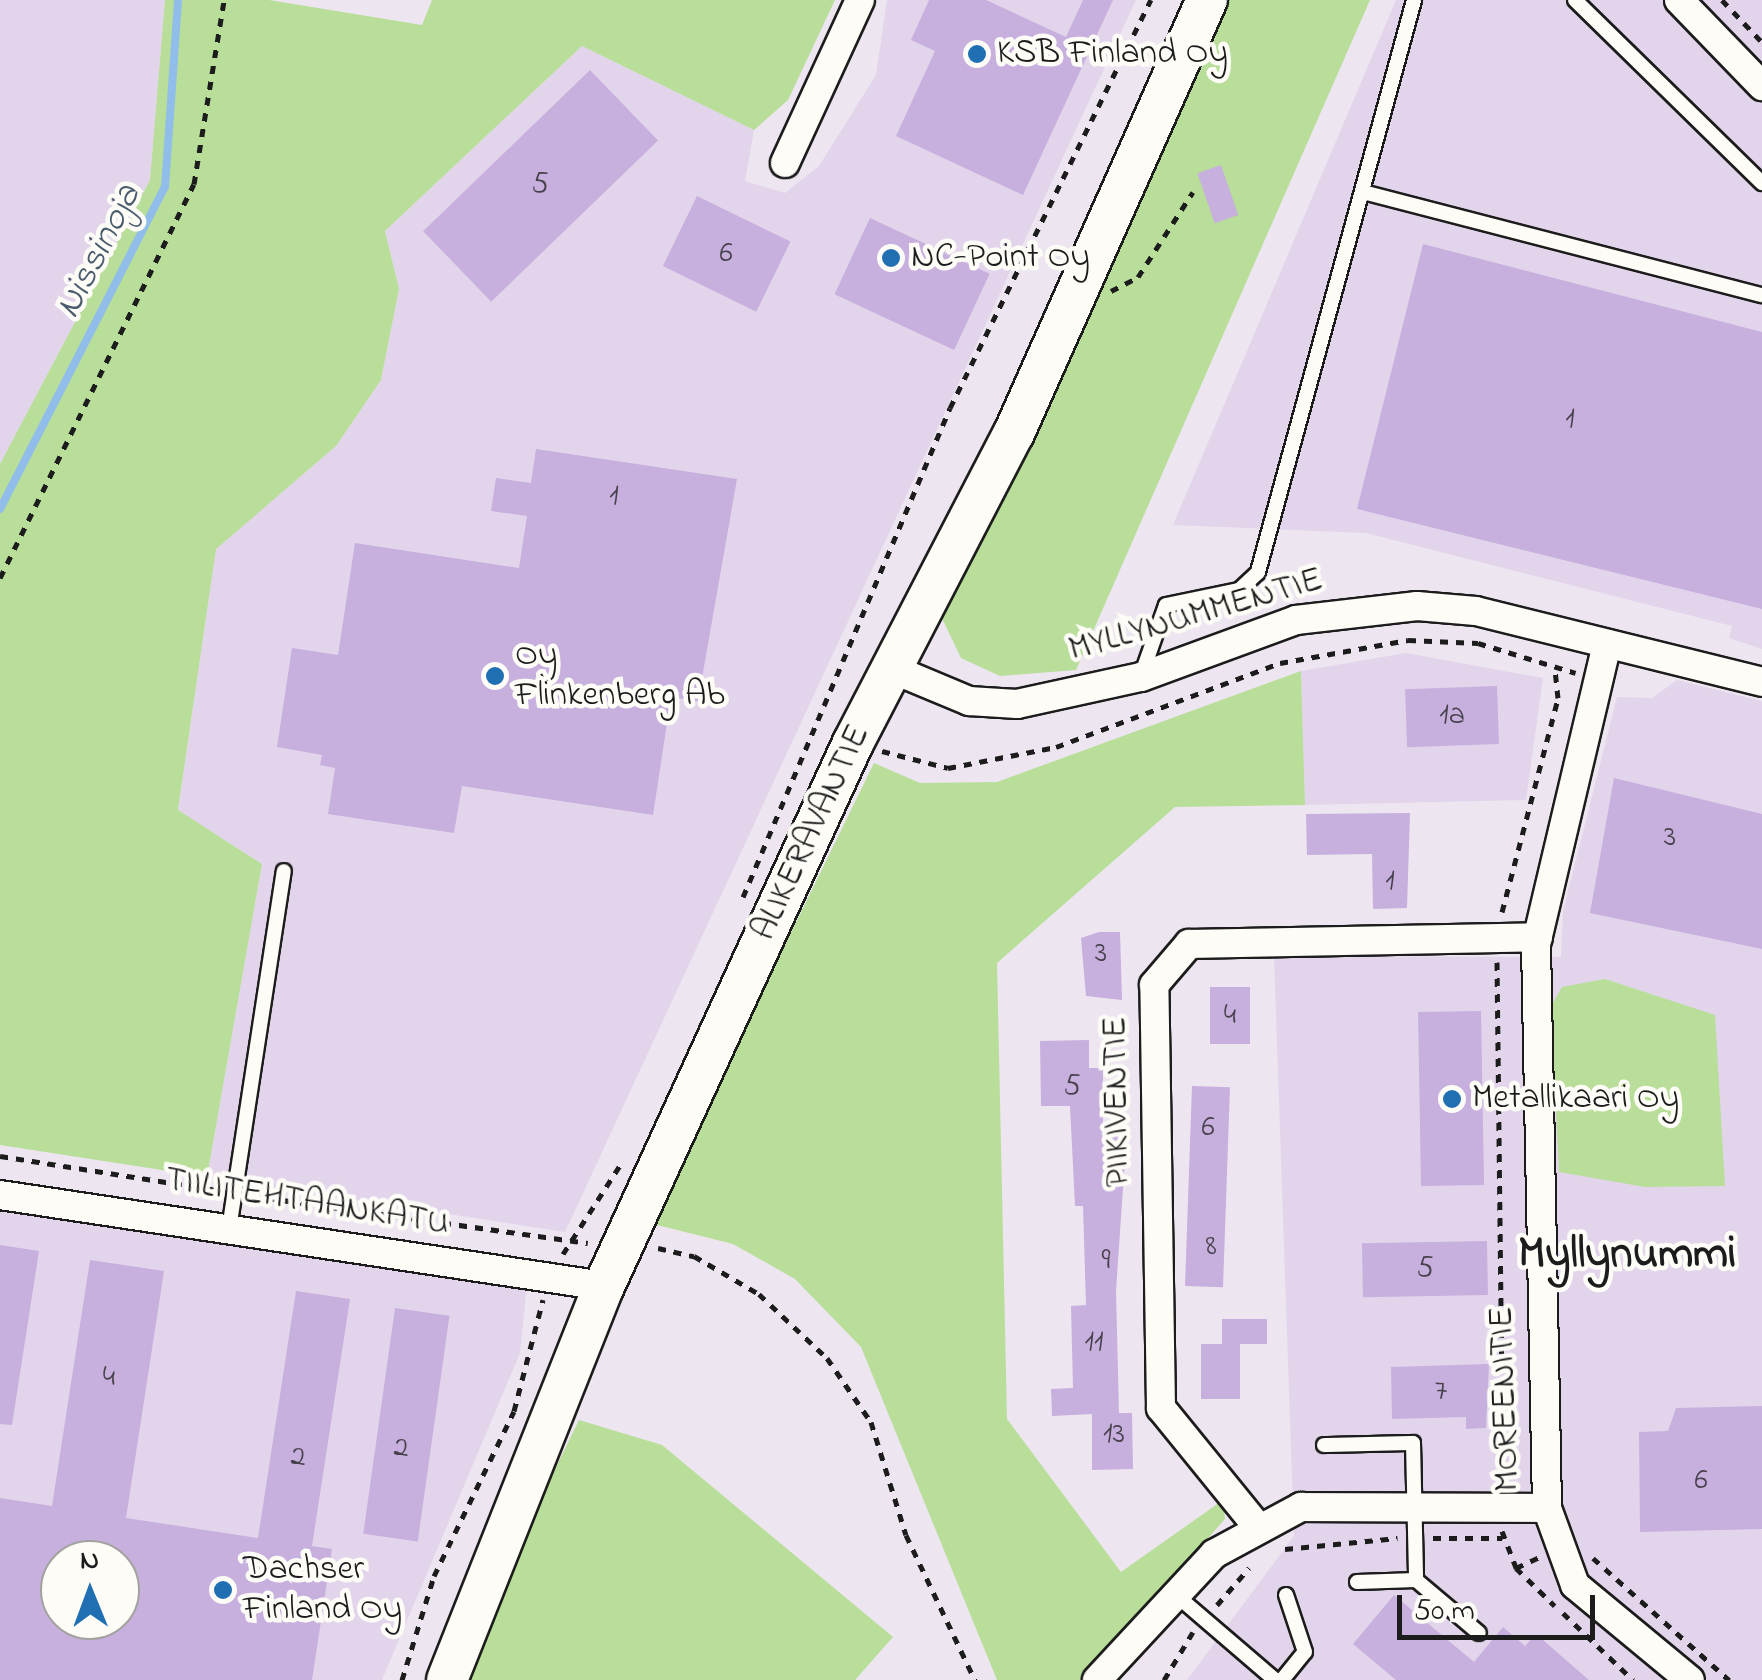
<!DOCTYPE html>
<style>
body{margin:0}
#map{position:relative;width:1762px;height:1680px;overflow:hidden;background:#ede5f0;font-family:"Indie Flower",sans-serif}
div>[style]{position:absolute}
.built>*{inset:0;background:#e2d5eb}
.green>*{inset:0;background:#b8de99}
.stream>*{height:8px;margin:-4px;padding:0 4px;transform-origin:4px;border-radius:4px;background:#90bde9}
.building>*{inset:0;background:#c7afde;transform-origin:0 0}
.path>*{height:5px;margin-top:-2.5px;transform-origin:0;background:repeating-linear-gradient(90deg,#1c1c1c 0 8px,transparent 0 16px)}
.roads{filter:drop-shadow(2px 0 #1c1c1c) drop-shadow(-2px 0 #1c1c1c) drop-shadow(0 2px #1c1c1c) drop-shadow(0 -2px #1c1c1c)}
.lane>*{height:14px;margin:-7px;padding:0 7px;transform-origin:7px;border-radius:7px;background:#fdfcf7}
.street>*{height:28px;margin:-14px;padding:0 14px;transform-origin:14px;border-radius:14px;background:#fdfcf7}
.secondary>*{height:40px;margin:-20px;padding:0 20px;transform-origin:20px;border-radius:20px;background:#fdfcf7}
.dots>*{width:28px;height:28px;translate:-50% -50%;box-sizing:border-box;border:5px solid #fdfcf7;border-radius:50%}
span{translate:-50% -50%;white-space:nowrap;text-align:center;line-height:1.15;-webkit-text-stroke:9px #fdfcf7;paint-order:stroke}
.number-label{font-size:30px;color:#47414c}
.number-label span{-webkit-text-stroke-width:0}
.poi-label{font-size:35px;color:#1c1c1c}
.left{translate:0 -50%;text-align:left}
.street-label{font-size:35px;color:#1c1c1c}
.water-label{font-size:38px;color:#4a5c6e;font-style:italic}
.district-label{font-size:45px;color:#1c1c1c;font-weight:700}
.north{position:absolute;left:40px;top:1540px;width:100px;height:100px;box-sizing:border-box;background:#fdfcf7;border:2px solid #a3a29f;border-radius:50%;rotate:359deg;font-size:28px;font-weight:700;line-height:40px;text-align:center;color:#1c1c1c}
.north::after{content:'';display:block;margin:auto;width:35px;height:45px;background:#1f6fb2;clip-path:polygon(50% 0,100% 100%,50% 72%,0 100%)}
.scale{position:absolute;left:1397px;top:1595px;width:198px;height:45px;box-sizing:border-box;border:5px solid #1c1c1c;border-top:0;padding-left:12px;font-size:30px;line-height:35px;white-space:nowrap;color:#1c1c1c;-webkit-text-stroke:8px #fdfcf7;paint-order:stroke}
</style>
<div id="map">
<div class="built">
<i style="clip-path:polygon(0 0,165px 0,150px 180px,0 464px)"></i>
<i style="clip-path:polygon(887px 0,1136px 0,565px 1232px,207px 1177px,262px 864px,178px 811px,216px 548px,336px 446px,381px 380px,399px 289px,385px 231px,582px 46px,754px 130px,745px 181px,785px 193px,819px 166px,876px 75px)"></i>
<i style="clip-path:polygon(1396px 0,1762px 0,1762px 649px,1729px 638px,1732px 626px,1366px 533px,1173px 525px)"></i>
<i style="clip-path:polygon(1406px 653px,1543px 678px,1526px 800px,1305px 805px,1301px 671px)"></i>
<i style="clip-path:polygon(1677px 680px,1762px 701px,1762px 1680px,1187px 1680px,1294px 1536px,1274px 956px,1561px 957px,1563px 911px,1617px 697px,1652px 698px)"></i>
<i style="clip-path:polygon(evenodd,0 1203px,527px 1284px,520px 1353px,382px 1680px,0 1680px,0 1203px,60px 1560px,120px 1560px,120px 1620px,60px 1620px,60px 1560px)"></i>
</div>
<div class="green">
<i style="clip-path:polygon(165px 0,269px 0,422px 25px,432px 0,835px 0,788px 100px,754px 130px,582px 46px,385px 231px,399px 289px,381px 380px,336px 446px,216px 549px,178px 810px,262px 864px,207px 1177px,0 1145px,0 464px,150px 180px)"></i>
<i style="clip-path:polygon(1207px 0,1370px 0,1076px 670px,1000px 676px,961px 658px,940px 614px)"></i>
<i style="clip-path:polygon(1301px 671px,1305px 805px,1175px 807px,997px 963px,1007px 1419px,1121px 1572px,1223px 1500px,1225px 1519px,1082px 1680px,997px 1680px,861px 1347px,795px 1279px,733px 1244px,649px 1223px,874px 763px,920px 783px,997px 782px)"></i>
<i style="clip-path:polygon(1605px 979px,1715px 1015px,1725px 1186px,1645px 1187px,1559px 1172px,1551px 1006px,1562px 987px)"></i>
<i style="clip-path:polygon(579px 1420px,662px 1445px,893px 1637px,855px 1680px,467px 1680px,493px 1597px)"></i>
</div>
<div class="stream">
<i style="left:0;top:509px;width:362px;rotate:-62.9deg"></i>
<i style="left:165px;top:187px;width:187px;rotate:-86deg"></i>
</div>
<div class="building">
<i style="clip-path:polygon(929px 0,986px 0,1066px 37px,1083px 0,1113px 0,1023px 195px,896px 136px,935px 51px,911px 40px)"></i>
<i style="left:590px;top:70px;width:98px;height:232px;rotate:46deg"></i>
<i style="left:1221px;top:165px;width:53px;height:25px;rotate:71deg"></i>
<i style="left:697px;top:196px;width:104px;height:78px;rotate:26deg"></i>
<i style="left:870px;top:218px;width:132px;height:84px;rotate:25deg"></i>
<i style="clip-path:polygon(1423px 244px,1762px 332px,1762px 609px,1357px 509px)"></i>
<i style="clip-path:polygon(536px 449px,737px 479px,698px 701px,671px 697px,653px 815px,462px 786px,454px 833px,328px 814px,335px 768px,320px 765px,322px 755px,277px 747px,292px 648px,338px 655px,355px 543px,519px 568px,527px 516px,491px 511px,496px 478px,531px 483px)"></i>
<i style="left:1497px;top:686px;width:58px;height:92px;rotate:88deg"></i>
<i style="clip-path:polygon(1614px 778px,1762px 814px,1762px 949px,1590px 913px)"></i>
<i style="clip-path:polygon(1410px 813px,1407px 908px,1373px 909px,1372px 854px,1307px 855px,1306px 814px)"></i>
<i style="clip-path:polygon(1099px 932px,1120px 932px,1122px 1000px,1086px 996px,1081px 938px)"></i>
<i style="left:1250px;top:987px;width:57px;height:40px;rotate:90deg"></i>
<i style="left:1481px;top:1011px;width:174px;height:63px;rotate:89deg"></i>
<i style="clip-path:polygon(1089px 1040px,1089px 1068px,1103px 1068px,1103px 1132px,1116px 1131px,1125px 1158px,1116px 1291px,1119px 1413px,1132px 1413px,1133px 1469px,1092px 1470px,1092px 1414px,1052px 1416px,1051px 1389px,1073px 1388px,1071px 1306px,1086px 1305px,1083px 1206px,1075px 1206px,1070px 1106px,1041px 1106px,1040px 1041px)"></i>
<i style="left:1192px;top:1086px;width:38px;height:200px;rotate:2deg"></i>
<i style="left:1487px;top:1241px;width:54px;height:125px;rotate:89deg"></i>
<i style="clip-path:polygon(0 1245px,39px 1251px,12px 1425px,0 1424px)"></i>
<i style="clip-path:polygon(evenodd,90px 1260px,164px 1271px,126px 1518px,258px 1538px,296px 1291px,350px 1299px,312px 1546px,332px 1549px,312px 1680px,0 1680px,0 1498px,52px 1506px,90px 1260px,60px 1560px,120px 1560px,120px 1620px,60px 1620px,60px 1560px)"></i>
<i style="left:395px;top:1308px;width:55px;height:228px;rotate:8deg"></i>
<i style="clip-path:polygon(1222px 1319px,1267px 1319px,1267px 1344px,1240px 1344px,1240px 1399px,1201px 1399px,1201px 1344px,1222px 1344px)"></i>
<i style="clip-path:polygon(1489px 1364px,1486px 1428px,1466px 1429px,1466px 1417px,1392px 1419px,1391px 1367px)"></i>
<i style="clip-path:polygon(1762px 1406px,1762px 1529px,1640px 1532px,1639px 1432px,1668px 1431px,1676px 1408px)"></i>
<i style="clip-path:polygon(1394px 1595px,1474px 1662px,1503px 1627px,1525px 1646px,1536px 1634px,1589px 1680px,1396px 1680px,1353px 1644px)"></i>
</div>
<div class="path">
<i style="left:1722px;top:0;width:58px;rotate:46.4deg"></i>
<i style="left:1111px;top:291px;width:30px;rotate:-27deg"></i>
<i style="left:1138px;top:277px;width:101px;rotate:-57.1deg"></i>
<i style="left:0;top:578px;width:439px;rotate:-63.8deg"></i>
<i style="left:194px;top:184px;width:186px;rotate:-80.7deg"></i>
<i style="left:882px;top:751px;width:68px;rotate:14.4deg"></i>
<i style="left:948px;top:768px;width:110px;rotate:-11deg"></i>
<i style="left:1056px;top:747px;width:239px;rotate:-20.6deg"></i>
<i style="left:1280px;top:663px;width:130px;rotate:-10.2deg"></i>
<i style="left:1408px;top:640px;width:70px;rotate:2.5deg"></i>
<i style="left:1478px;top:643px;width:102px;rotate:17deg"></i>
<i style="left:743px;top:897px;width:531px;rotate:-67.06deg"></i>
<i style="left:950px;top:408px;width:455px;rotate:-63.8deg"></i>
<i style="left:1502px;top:912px;width:221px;rotate:-75.3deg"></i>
<i style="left:1558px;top:698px;width:30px;rotate:-96deg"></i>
<i style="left:1497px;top:962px;width:519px;rotate:89.34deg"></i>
<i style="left:0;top:1156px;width:221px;rotate:8.9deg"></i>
<i style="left:253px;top:1196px;width:338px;rotate:8deg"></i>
<i style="left:658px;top:1248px;width:37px;rotate:13deg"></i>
<i style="left:694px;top:1256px;width:75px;rotate:30.3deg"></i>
<i style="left:759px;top:1294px;width:93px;rotate:43.3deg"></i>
<i style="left:827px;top:1358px;width:78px;rotate:55.5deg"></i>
<i style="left:871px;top:1422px;width:118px;rotate:72.8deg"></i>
<i style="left:906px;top:1535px;width:161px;rotate:64.6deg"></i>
<i style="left:563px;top:1254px;width:109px;rotate:-57.3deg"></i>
<i style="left:1502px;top:1531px;width:40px;rotate:69deg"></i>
<i style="left:1516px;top:1568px;width:54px;rotate:44.3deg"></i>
<i style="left:1433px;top:1538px;width:69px"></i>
<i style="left:1285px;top:1549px;width:113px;rotate:-5.6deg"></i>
<i style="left:1593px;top:1558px;width:183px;rotate:41.9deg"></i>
<i style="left:1516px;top:1568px;width:26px;rotate:-25deg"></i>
<i style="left:1217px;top:1605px;width:49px;rotate:-49.1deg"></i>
<i style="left:1563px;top:1613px;width:97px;rotate:43.7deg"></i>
<i style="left:402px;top:1680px;width:109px;rotate:-72.9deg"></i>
<i style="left:434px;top:1576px;width:183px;rotate:-64.1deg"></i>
<i style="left:514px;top:1411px;width:115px;rotate:-75.4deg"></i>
<i style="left:1164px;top:1680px;width:56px;rotate:-58.9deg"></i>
</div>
<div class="roads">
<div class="lane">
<i style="left:1575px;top:0;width:262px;rotate:44.4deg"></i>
<i style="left:1363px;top:192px;width:412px;rotate:14.5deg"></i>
<i style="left:1141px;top:676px;width:75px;rotate:-70.6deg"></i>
<i style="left:1166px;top:605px;width:75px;rotate:-11.6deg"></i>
<i style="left:1239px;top:590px;width:26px;rotate:-43deg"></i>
<i style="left:1258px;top:572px;width:593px;rotate:-74.74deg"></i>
<i style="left:229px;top:1229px;width:362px;rotate:-81.3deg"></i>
<i style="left:1324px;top:1445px;width:89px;rotate:-1.3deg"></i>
<i style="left:1413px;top:1443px;width:137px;rotate:88.7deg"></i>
<i style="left:1357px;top:1582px;width:59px;rotate:-1.9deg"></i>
<i style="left:1416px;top:1580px;width:82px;rotate:40.1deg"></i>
<i style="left:1176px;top:1595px;width:130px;rotate:40.6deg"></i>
<i style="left:1282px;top:1680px;width:36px;rotate:-51deg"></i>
<i style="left:1305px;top:1652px;width:60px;rotate:-108.4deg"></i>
</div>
<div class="street">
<i style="left:1679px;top:0;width:120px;rotate:46deg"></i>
<i style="left:785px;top:163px;width:179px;rotate:-65.3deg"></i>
<i style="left:1607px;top:644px;width:308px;rotate:103.3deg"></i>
<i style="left:1536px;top:944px;width:564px;rotate:88.88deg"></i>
<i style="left:1547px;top:1508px;width:82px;rotate:70deg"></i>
<i style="left:1575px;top:1585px;width:149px;rotate:39.6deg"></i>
<i style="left:890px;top:668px;width:86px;rotate:22.7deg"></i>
<i style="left:969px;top:701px;width:48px;rotate:3.6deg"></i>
<i style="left:1017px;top:704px;width:127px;rotate:-12.3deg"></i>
<i style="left:1141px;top:677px;width:165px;rotate:-20.2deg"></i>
<i style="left:1296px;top:620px;width:122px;rotate:-6.6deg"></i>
<i style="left:1417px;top:606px;width:59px;rotate:4.8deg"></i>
<i style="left:1476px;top:611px;width:295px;rotate:13.9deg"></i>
<i style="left:0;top:1195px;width:611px;rotate:8.57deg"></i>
<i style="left:1257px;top:1526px;width:152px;rotate:-129.1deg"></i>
<i style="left:1161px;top:1408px;width:423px;rotate:-90.9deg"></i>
<i style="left:1154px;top:985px;width:54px;rotate:-49.5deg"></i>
<i style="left:1189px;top:944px;width:349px;rotate:-1.1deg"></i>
<i style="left:1097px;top:1680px;width:172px;rotate:-47.1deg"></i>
<i style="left:1214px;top:1554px;width:99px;rotate:-28.4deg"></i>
<i style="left:1301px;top:1507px;width:246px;rotate:0.2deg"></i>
</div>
<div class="secondary">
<i style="left:447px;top:1680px;width:424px;rotate:-68.3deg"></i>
<i style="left:604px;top:1286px;width:597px;rotate:-65.37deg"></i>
<i style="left:853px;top:743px;width:349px;rotate:-62.6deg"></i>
<i style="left:1014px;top:433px;width:474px;rotate:-66deg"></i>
</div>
</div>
<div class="dots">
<i style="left:977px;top:54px;background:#1f6fb2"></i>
<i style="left:891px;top:258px;background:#1f6fb2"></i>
<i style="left:495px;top:676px;background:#1f6fb2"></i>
<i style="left:1452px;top:1099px;background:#1f6fb2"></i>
<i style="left:223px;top:1590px;background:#1f6fb2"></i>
</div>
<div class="number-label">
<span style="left:540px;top:185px">5</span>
<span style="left:726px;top:254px">6</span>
<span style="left:1570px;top:420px">1</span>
<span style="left:614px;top:497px">1</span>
<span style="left:1452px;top:716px">1a</span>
<span style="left:1670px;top:838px">3</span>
<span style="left:1390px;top:882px">1</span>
<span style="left:1101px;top:954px">3</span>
<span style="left:1230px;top:1016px">4</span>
<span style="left:1072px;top:1087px">5</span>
<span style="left:1208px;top:1128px">6</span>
<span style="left:1211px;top:1247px">8</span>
<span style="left:1106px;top:1261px">9</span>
<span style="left:1425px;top:1269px">5</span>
<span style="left:1094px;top:1343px">11</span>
<span style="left:109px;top:1378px">4</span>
<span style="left:1441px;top:1392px">7</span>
<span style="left:1114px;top:1435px">13</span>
<span style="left:401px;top:1449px">2</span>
<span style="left:298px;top:1458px">2</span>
<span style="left:1701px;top:1481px">6</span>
</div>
<div class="poi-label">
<span class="left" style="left:997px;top:54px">KSB Finland Oy</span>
<span class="left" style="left:911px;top:258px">NC-Point Oy</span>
<span class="left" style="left:515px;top:676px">Oy<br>Flinkenberg Ab</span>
<span class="left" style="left:1472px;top:1099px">Metallikaari Oy</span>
<span class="left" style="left:243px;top:1590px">Dachser<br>Finland Oy</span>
</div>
<div class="street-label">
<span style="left:1196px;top:616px;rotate:-16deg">MYLLYNUMMENTIE</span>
<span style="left:812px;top:833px;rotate:-65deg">ALIKERAVANTIE</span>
<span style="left:1118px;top:1102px;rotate:-91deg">PIIKIVENTIE</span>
<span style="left:307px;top:1203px;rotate:9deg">TIILITEHTAANKATU</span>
<span style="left:1506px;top:1399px;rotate:-92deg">MOREENITIE</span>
</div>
<div class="water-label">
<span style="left:100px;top:252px;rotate:-63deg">Nissinoja</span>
</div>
<div class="district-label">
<span style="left:1627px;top:1256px">Myllynummi</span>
</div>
<div class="north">N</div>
<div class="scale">50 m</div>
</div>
